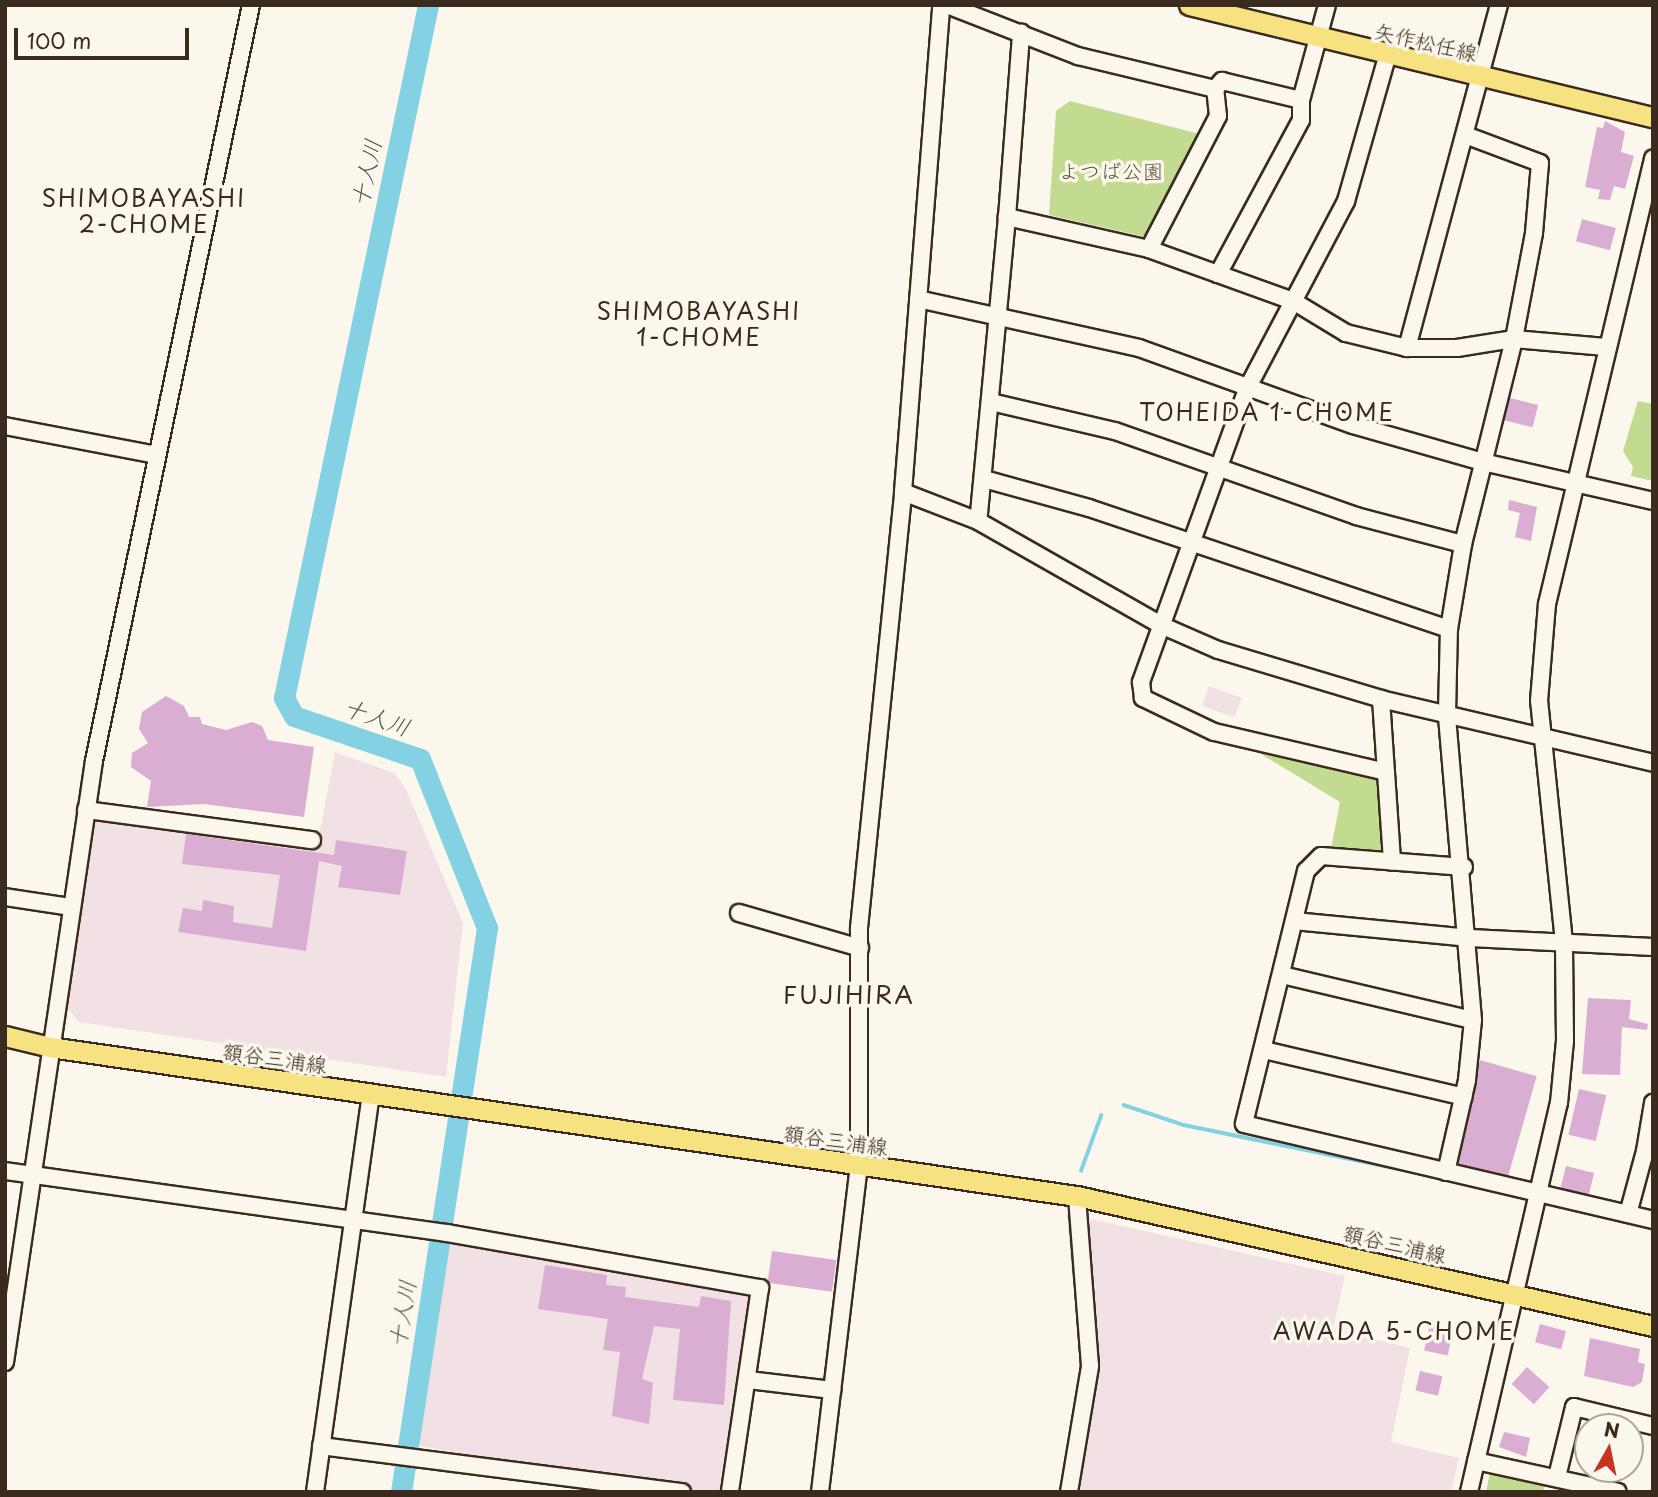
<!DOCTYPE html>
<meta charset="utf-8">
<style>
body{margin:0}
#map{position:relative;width:1658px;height:1497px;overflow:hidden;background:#fbf7ec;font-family:"Playpen Sans","Klee One",sans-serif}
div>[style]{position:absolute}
.built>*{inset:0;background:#f1e1e4;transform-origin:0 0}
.green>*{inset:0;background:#c3db91}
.stream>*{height:3.5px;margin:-1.75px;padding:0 1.75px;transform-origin:1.75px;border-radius:1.75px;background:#84d1e3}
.river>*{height:21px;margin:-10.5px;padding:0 10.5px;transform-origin:10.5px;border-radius:10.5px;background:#84d1e3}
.building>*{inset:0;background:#d9aed2;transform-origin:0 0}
.roads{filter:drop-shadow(2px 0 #3b2a1e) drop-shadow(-2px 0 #3b2a1e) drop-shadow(0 2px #3b2a1e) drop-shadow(0 -2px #3b2a1e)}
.minor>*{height:16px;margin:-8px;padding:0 8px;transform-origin:8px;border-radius:8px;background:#fbf7ec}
.major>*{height:19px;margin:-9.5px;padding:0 9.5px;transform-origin:9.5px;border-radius:9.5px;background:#f7e281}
span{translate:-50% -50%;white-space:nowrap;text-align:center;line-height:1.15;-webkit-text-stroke:7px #fbf7ec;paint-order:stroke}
.street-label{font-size:21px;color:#3b2a1e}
.park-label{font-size:21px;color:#5d563b}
.water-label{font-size:23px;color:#4d544f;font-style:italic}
.neighbourhood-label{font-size:23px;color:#3b2a1e;letter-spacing:2px}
.quarter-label{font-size:24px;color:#3b2a1e;letter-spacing:2px}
.frame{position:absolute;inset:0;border:7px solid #3b2a1e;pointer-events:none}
.north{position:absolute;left:1574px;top:1413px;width:70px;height:70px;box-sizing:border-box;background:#fbf7ec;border:2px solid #aea59a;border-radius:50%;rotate:9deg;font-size:19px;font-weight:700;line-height:28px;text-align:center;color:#3b2a1e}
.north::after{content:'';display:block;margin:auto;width:24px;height:32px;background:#c8321e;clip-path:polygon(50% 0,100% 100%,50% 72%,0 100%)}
.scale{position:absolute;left:14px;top:28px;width:175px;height:32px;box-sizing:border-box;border:4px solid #3b2a1e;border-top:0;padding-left:9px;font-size:21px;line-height:24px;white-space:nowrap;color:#3b2a1e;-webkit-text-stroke:5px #fbf7ec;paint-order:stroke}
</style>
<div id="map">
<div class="built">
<i style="left:1209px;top:686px;width:35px;height:21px;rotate:20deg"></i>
<i style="clip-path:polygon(335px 752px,394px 773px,405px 787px,463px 923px,446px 1077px,79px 1022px,64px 1004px,93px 817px,317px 847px)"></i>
<i style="clip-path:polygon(1091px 1219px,1345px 1276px,1333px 1329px,1410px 1348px,1391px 1442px,1459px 1458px,1451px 1492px,1076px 1492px,1098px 1354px,1085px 1225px)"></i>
<i style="left:449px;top:1240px;width:310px;height:208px;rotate:10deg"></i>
</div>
<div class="green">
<i style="clip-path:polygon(1070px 101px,1200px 134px,1146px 237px,1049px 215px,1056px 111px)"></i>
<i style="clip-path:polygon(1638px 401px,1653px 404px,1653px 481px,1631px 476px,1633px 467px,1623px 451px)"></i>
<i style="clip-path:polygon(1243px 743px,1378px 775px,1385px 855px,1331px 849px,1340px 802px)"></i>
<i style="clip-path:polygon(1490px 1472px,1546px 1479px,1543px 1492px,1486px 1492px)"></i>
</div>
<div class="stream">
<i style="left:1124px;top:1105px;width:63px;rotate:18.4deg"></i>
<i style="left:1184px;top:1125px;width:239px;rotate:11.6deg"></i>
<i style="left:1081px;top:1171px;width:59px;rotate:-70deg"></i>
<i style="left:1070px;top:1215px;width:63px;rotate:85.5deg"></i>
</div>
<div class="river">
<i style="left:401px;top:1492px;width:571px;rotate:-81.33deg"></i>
<i style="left:487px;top:928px;width:182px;rotate:-111.6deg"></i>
<i style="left:420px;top:759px;width:133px;rotate:-161.2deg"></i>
<i style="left:294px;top:716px;width:21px;rotate:-119deg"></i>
<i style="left:284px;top:698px;width:708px;rotate:-78.26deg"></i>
</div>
<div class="building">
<i style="clip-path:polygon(1605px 121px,1625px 132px,1621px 152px,1634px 156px,1625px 189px,1614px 186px,1610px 200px,1598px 199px,1600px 190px,1585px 187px,1597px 127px,1603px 128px)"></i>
<i style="left:1582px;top:219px;width:35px;height:23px;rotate:15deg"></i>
<i style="left:1510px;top:398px;width:29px;height:23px;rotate:14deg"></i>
<i style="clip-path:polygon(1509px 500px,1537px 507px,1531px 541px,1515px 537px,1520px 513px,1508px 510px)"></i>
<i style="clip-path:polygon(166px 696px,184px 706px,189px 717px,200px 717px,202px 724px,226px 730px,252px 722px,262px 726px,268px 740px,314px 747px,304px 817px,204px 804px,147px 807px,151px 781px,131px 767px,132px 753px,148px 743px,139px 729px,142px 712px)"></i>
<i style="clip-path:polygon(186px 834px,334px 855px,336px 840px,407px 851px,400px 895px,338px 887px,342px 866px,319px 861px,306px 951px,178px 932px,183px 908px,202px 911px,203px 900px,234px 906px,233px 922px,272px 928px,280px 875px,182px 864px)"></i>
<i style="clip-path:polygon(1588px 998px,1631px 1000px,1629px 1019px,1648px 1024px,1647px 1030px,1622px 1027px,1620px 1075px,1582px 1074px)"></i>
<i style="left:1480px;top:1060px;width:59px;height:106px;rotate:16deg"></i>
<i style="left:1579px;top:1089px;width:28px;height:47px;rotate:13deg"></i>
<i style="left:1566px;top:1166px;width:29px;height:23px;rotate:14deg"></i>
<i style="left:772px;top:1251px;width:65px;height:32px;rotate:8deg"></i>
<i style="clip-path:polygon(545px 1265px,607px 1275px,606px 1285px,626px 1287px,625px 1297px,699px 1307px,701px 1296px,731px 1301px,724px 1405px,673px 1400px,680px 1329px,654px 1326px,642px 1379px,653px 1383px,649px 1424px,612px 1416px,620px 1352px,603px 1350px,608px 1319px,538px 1309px)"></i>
<i style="left:1430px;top:1323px;width:24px;height:28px;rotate:12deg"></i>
<i style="left:1540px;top:1324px;width:27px;height:19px;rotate:15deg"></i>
<i style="clip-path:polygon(1590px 1338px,1640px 1349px,1638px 1362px,1645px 1364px,1642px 1382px,1633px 1387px,1584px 1376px)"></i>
<i style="left:1527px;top:1367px;width:30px;height:23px;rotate:42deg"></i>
<i style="left:1420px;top:1371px;width:23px;height:20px;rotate:13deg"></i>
<i style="clip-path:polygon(1504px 1432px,1530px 1438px,1526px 1457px,1499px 1447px)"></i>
</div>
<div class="roads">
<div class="minor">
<i style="left:947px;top:5px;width:141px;rotate:21.3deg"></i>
<i style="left:1078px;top:56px;width:141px;rotate:13.5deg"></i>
<i style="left:1215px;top:89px;width:11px;rotate:-49deg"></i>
<i style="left:1222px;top:81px;width:81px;rotate:13.5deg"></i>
<i style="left:1327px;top:5px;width:98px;rotate:105.3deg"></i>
<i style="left:1301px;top:100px;width:20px;rotate:90deg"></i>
<i style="left:1301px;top:120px;width:175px;rotate:118.3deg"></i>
<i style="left:1218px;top:274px;width:73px;rotate:-160.1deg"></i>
<i style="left:1149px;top:249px;width:146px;rotate:-167.3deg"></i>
<i style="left:1007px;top:217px;width:305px;rotate:95.4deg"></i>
<i style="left:978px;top:521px;width:213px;rotate:29.6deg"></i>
<i style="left:1163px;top:626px;width:60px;rotate:23.6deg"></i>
<i style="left:1218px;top:650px;width:170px;rotate:16.7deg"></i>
<i style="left:1381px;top:699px;width:279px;rotate:13.2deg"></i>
<i style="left:1007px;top:217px;width:185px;rotate:-85.6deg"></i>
<i style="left:1149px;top:249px;width:150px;rotate:-62.6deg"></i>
<i style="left:1218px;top:116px;width:27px;rotate:-96deg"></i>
<i style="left:1218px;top:274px;width:80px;rotate:19.8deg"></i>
<i style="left:1293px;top:301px;width:62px;rotate:31.1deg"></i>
<i style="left:1346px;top:333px;width:63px;rotate:13.8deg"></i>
<i style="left:1407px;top:348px;width:50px"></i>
<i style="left:1457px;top:348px;width:58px;rotate:-9deg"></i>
<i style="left:1514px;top:339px;width:92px;rotate:5deg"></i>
<i style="left:918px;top:299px;width:226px;rotate:12.5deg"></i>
<i style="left:1139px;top:348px;width:227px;rotate:19.8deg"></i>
<i style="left:1353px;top:425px;width:135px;rotate:15.9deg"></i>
<i style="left:1483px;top:462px;width:174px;rotate:12.9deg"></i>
<i style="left:1407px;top:348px;width:355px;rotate:-75deg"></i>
<i style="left:991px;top:402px;width:127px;rotate:13.2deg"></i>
<i style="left:1115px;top:431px;width:256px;rotate:19.4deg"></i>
<i style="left:1356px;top:516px;width:111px;rotate:14.7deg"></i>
<i style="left:5px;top:426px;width:155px;rotate:10.8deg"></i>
<i style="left:984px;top:479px;width:109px;rotate:15.4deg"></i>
<i style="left:1089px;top:508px;width:380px;rotate:18.6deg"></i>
<i style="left:903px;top:492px;width:80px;rotate:21.1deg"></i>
<i style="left:1381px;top:699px;width:163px;rotate:86.1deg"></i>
<i style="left:1382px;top:771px;width:172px;rotate:-166.9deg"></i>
<i style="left:1214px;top:732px;width:79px;rotate:-154.4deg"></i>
<i style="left:1143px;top:698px;width:16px;rotate:-97deg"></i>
<i style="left:1141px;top:682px;width:314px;rotate:-70.1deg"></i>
<i style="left:1248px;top:387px;width:210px;rotate:-62.2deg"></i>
<i style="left:1346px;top:201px;width:150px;rotate:-74.1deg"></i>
<i style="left:86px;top:810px;width:228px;rotate:7.6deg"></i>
<i style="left:1464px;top:867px;width:143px;rotate:-175.6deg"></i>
<i style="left:1321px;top:856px;width:21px;rotate:135deg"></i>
<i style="left:1306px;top:871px;width:260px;rotate:103.8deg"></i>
<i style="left:1244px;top:1124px;width:420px;rotate:13.2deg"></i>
<i style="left:5px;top:897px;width:66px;rotate:8.7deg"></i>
<i style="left:739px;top:913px;width:126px;rotate:16.1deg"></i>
<i style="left:1294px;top:921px;width:177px;rotate:5.5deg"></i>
<i style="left:1470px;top:938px;width:183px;rotate:2.8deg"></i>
<i style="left:1282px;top:975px;width:196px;rotate:13.3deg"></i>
<i style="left:1264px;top:1050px;width:205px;rotate:13.2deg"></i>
<i style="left:1645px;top:1151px;width:49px;rotate:-80.5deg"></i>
<i style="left:5px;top:1171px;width:446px;rotate:8deg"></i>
<i style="left:447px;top:1233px;width:318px;rotate:10deg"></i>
<i style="left:760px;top:1288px;width:206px;rotate:98.4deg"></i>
<i style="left:1446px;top:1172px;width:94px;rotate:-77.1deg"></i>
<i style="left:1467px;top:1080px;width:60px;rotate:-84.3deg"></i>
<i style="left:1473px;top:1020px;width:307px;rotate:-94.9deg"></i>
<i style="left:1447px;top:714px;width:85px;rotate:-88.7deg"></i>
<i style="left:1449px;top:629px;width:86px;rotate:-80.6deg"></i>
<i style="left:1463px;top:544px;width:211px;rotate:-76deg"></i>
<i style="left:1514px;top:339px;width:108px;rotate:-79.3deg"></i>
<i style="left:1534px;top:233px;width:70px;rotate:-85.1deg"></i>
<i style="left:1540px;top:163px;width:77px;rotate:-159.4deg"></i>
<i style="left:1628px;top:1214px;width:65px;rotate:-74.9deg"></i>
<i style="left:1645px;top:1151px;width:8px;rotate:14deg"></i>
<i style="left:5px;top:1362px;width:608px;rotate:-81.58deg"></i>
<i style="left:94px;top:761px;width:772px;rotate:-78.27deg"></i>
<i style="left:748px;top:1380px;width:85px;rotate:6.8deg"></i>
<i style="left:321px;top:1446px;width:364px;rotate:7.3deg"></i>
<i style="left:1476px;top:1461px;width:145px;rotate:12.3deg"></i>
<i style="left:1557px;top:1477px;width:72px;rotate:-76.3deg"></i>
<i style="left:1574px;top:1407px;width:81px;rotate:13.5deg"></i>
<i style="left:315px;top:1492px;width:402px;rotate:-82deg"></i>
<i style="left:820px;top:1492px;width:329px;rotate:-83.2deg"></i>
<i style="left:859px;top:1165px;width:237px;rotate:-90deg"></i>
<i style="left:859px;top:928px;width:438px;rotate:-84.2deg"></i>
<i style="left:903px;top:492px;width:488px;rotate:-85.5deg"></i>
<i style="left:1069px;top:1492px;width:128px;rotate:-80.5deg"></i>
<i style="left:1090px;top:1366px;width:170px;rotate:-94.4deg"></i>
<i style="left:1469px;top:1492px;width:399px;rotate:-77deg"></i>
<i style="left:1559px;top:1103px;width:62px;rotate:-84.5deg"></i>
<i style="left:1565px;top:1041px;width:99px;rotate:-90.6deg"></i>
<i style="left:1564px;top:942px;width:242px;rotate:-95.9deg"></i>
<i style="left:1539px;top:701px;width:97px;rotate:-85.3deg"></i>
<i style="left:1547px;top:604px;width:458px;rotate:-76.6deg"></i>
</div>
<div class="major">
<i style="left:1189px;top:5px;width:477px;rotate:13.6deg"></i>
<i style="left:5px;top:1036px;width:46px;rotate:13.7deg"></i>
<i style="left:50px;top:1047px;width:1038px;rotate:8.26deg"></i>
<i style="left:1077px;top:1196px;width:590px;rotate:12.72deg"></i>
</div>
</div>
<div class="street-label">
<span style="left:1426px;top:41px;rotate:13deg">矢作松任線</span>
<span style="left:275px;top:1057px;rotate:8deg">額谷三浦線</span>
<span style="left:836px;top:1139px;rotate:8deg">額谷三浦線</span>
<span style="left:1395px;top:1243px;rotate:13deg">額谷三浦線</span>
</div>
<div class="park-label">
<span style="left:1111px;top:170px">よつば公園</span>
</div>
<div class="water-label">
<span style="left:366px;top:173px;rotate:-78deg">十人川</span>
<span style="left:377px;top:717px;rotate:19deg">十人川</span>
<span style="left:402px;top:1314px;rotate:-81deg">十人川</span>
</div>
<div class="neighbourhood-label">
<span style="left:144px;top:211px">SHIMOBAYASHI<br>2-CHOME</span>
<span style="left:699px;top:324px">SHIMOBAYASHI<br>1-CHOME</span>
<span style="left:1267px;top:412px">TOHEIDA 1-CHOME</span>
<span style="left:1394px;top:1331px">AWADA 5-CHOME</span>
</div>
<div class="quarter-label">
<span style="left:849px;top:995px">FUJIHIRA</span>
</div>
<div class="frame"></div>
<div class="north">N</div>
<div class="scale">100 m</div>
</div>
